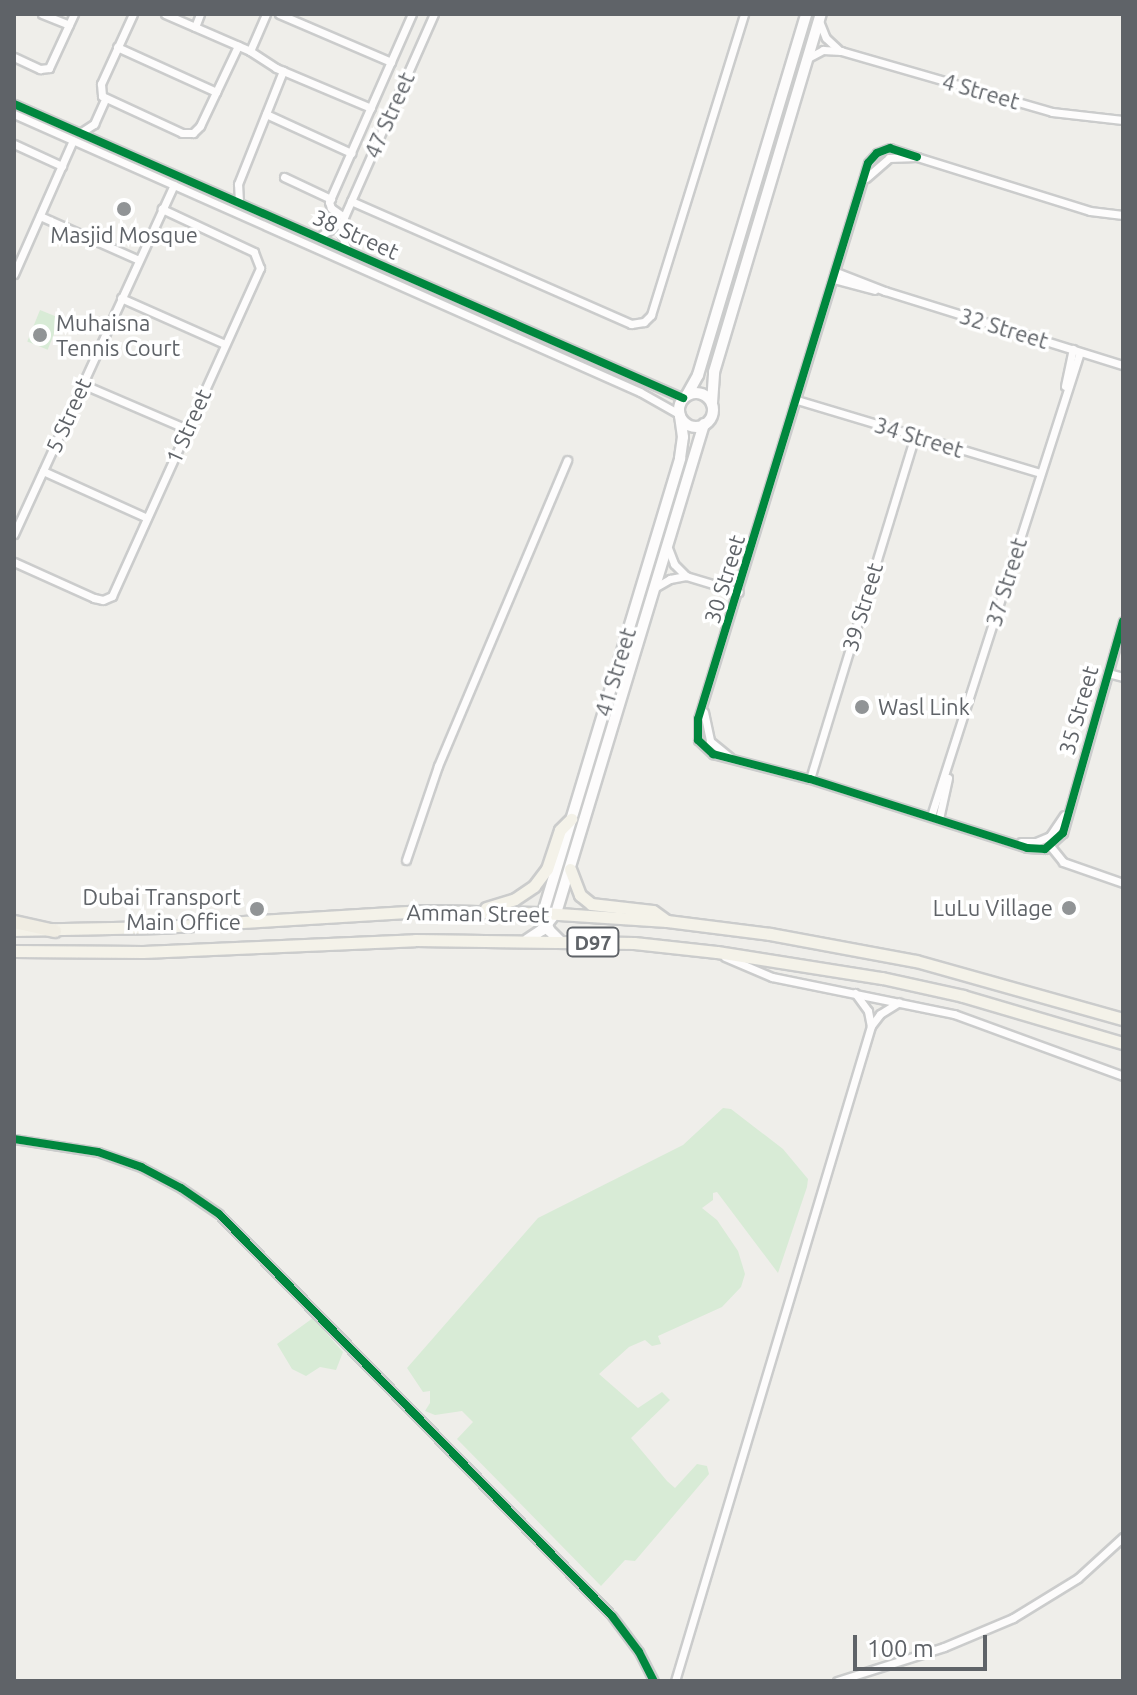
<!DOCTYPE html>
<style>
body{margin:0}
#map{position:relative;width:1137px;height:1695px;overflow:hidden;background:#efeeea;font-family:Ubuntu,sans-serif}
div>[style]{position:absolute}
.green>*{inset:0;background:#d8ebd6;transform-origin:0 0}
.roads{filter:drop-shadow(2px 0 #cbcccc) drop-shadow(-2px 0 #cbcccc) drop-shadow(0 2px #cbcccc) drop-shadow(0 -2px #cbcccc)}
.street>*{height:7px;margin:-3.5px;padding:0 3.5px;transform-origin:3.5px;border-radius:3.5px;background:#fdfcfc}
.secondary>*{height:10px;margin:-5px;padding:0 5px;transform-origin:5px;border-radius:5px;background:#fdfcfc}
.secondary>.ring{margin:-5px;padding:0;box-sizing:content-box;background:none;border:10px solid #fdfcfc;border-radius:50%}
.primary>*{height:11px;margin:-5.5px;padding:0 5.5px;transform-origin:5.5px;border-radius:5.5px;background:#f4f2e9}
.highway>*{height:12px;margin:-6px;padding:0 6px;transform-origin:6px;border-radius:6px;background:#f0ede3}
.cycleway>*{height:8px;margin:-4px;padding:0 4px;transform-origin:4px;border-radius:4px;background:#00873e}
.dots>*{width:22px;height:22px;translate:-50% -50%;box-sizing:border-box;border:4px solid #fff;border-radius:50%}
span{translate:-50% -50%;white-space:nowrap;text-align:center;line-height:1.15;-webkit-text-stroke:7px #fff;paint-order:stroke}
.shield-label span{padding:2px 6px;background:#fff;border:2px solid;border-radius:6px;-webkit-text-stroke-width:0}
.shield-label{font-size:20px;color:#5f6368;font-weight:700}
.street-label{font-size:22px;color:#5f6368}
.poi-label{font-size:22px;color:#5f6368}
.left{translate:0 -50%;text-align:left}
.right{translate:-100% -50%;text-align:right}
.frame{position:absolute;inset:0;border:16px solid #5f6368;pointer-events:none}
.scale{position:absolute;left:853px;top:1635px;width:134px;height:36px;box-sizing:border-box;border:4px solid #5f6368;border-top:0;padding-left:10px;font-size:24px;line-height:28px;white-space:nowrap;color:#5f6368;-webkit-text-stroke:6px #fff;paint-order:stroke}
</style>
<div id="map">
<div class="green">
<i style="left:40px;top:310px;width:22px;height:34px;rotate:22deg"></i>
<i style="clip-path:polygon(723px 1108px,731px 1109px,783px 1149px,808px 1179px,807px 1187px,778px 1273px,717px 1192px,713px 1193px,713px 1200px,702px 1208px,717px 1220px,738px 1251px,745px 1274px,741px 1287px,722px 1307px,658px 1336px,661px 1344px,652px 1346px,645px 1340px,629px 1347px,599px 1374px,638px 1408px,662px 1392px,670px 1400px,631px 1438px,667px 1481px,675px 1488px,697px 1464px,707px 1466px,709px 1474px,635px 1561px,625px 1560px,601px 1586px,457px 1439px,473px 1422px,462px 1411px,435px 1415px,425px 1411px,430px 1403px,430px 1391px,423px 1392px,407px 1368px,538px 1218px,683px 1145px)"></i>
<i style="clip-path:polygon(313px 1318px,343px 1352px,336px 1370px,320px 1367px,306px 1376px,292px 1369px,277px 1344px)"></i>
</div>
<div class="roads">
<div class="street">
<i style="left:42px;top:14px;width:29px;rotate:22deg"></i>
<i style="left:133px;top:14px;width:77px;rotate:114.6deg"></i>
<i style="left:101px;top:84px;width:12px;rotate:85deg"></i>
<i style="left:102px;top:96px;width:88px;rotate:24.8deg"></i>
<i style="left:182px;top:133px;width:11px"></i>
<i style="left:193px;top:133px;width:10px;rotate:-45deg"></i>
<i style="left:200px;top:126px;width:89px;rotate:-64.6deg"></i>
<i style="left:165px;top:14px;width:93px;rotate:23.5deg"></i>
<i style="left:250px;top:51px;width:31px;rotate:33deg"></i>
<i style="left:276px;top:68px;width:103px;rotate:22.8deg"></i>
<i style="left:279px;top:14px;width:122px;rotate:23.2deg"></i>
<i style="left:819px;top:21px;width:18px;rotate:68deg"></i>
<i style="left:826px;top:38px;width:18px;rotate:43deg"></i>
<i style="left:195px;top:27px;width:14px;rotate:-69deg"></i>
<i style="left:117px;top:47px;width:109px;rotate:24.4deg"></i>
<i style="left:250px;top:51px;width:40px;rotate:-66.6deg"></i>
<i style="left:14px;top:57px;width:29px;rotate:25deg"></i>
<i style="left:40px;top:69px;width:9px;rotate:-6deg"></i>
<i style="left:49px;top:68px;width:60px;rotate:-65.2deg"></i>
<i style="left:808px;top:58px;width:17px;rotate:-28deg"></i>
<i style="left:823px;top:50px;width:18px;rotate:3deg"></i>
<i style="left:841px;top:51px;width:220px;rotate:16.1deg"></i>
<i style="left:1052px;top:112px;width:71px;rotate:6.4deg"></i>
<i style="left:14px;top:104px;width:731px;rotate:23.72deg"></i>
<i style="left:14px;top:114px;width:685px;rotate:23.95deg"></i>
<i style="left:640px;top:392px;width:45px;rotate:29.4deg"></i>
<i style="left:266px;top:114px;width:94px;rotate:24.6deg"></i>
<i style="left:80px;top:133px;width:17px;rotate:-33deg"></i>
<i style="left:94px;top:124px;width:27px;rotate:-66deg"></i>
<i style="left:14px;top:144px;width:53px;rotate:24.6deg"></i>
<i style="left:917px;top:157px;width:28px;rotate:-162deg"></i>
<i style="left:890px;top:148px;width:14px;rotate:159deg"></i>
<i style="left:877px;top:153px;width:13px;rotate:132deg"></i>
<i style="left:868px;top:163px;width:581px;rotate:107deg"></i>
<i style="left:698px;top:719px;width:21px;rotate:90deg"></i>
<i style="left:698px;top:740px;width:21px;rotate:43deg"></i>
<i style="left:713px;top:754px;width:100px;rotate:14.5deg"></i>
<i style="left:810px;top:779px;width:228px;rotate:17.6deg"></i>
<i style="left:1027px;top:848px;width:18px;rotate:3deg"></i>
<i style="left:1045px;top:849px;width:24px;rotate:-42deg"></i>
<i style="left:1063px;top:833px;width:220px;rotate:-74.2deg"></i>
<i style="left:284px;top:177px;width:52px;rotate:25.1deg"></i>
<i style="left:866px;top:178px;width:30px;rotate:-41deg"></i>
<i style="left:889px;top:158px;width:28px;rotate:-2deg"></i>
<i style="left:917px;top:157px;width:181px;rotate:17.3deg"></i>
<i style="left:1090px;top:211px;width:33px;rotate:7deg"></i>
<i style="left:351px;top:201px;width:306px;rotate:23.7deg"></i>
<i style="left:631px;top:324px;width:13px;rotate:-9deg"></i>
<i style="left:644px;top:322px;width:10px;rotate:-45deg"></i>
<i style="left:651px;top:315px;width:315px;rotate:-72.8deg"></i>
<i style="left:239px;top:202px;width:18px;rotate:-93deg"></i>
<i style="left:238px;top:184px;width:122px;rotate:-68.3deg"></i>
<i style="left:40px;top:216px;width:108px;rotate:24deg"></i>
<i style="left:344px;top:217px;width:16px;rotate:-145deg"></i>
<i style="left:331px;top:208px;width:6px;rotate:-108deg"></i>
<i style="left:329px;top:202px;width:206px;rotate:-66.2deg"></i>
<i style="left:319px;top:237px;width:27px;rotate:-34deg"></i>
<i style="left:347px;top:250px;width:18px;rotate:-109deg"></i>
<i style="left:341px;top:233px;width:16px;rotate:-79deg"></i>
<i style="left:344px;top:217px;width:222px;rotate:-66.1deg"></i>
<i style="left:836px;top:272px;width:53px;rotate:21.2deg"></i>
<i style="left:885px;top:291px;width:249px;rotate:17.3deg"></i>
<i style="left:14px;top:274px;width:146px;rotate:-66.2deg"></i>
<i style="left:834px;top:279px;width:42px;rotate:15deg"></i>
<i style="left:121px;top:298px;width:114px;rotate:23.9deg"></i>
<i style="left:82px;top:384px;width:114px;rotate:23.2deg"></i>
<i style="left:1065px;top:386px;width:38px;rotate:-78deg"></i>
<i style="left:797px;top:400px;width:254px;rotate:16.7deg"></i>
<i style="left:43px;top:471px;width:114px;rotate:24.3deg"></i>
<i style="left:14px;top:534px;width:384px;rotate:-65.4deg"></i>
<i style="left:668px;top:548px;width:17px;rotate:69deg"></i>
<i style="left:674px;top:564px;width:17px;rotate:45deg"></i>
<i style="left:686px;top:576px;width:55px;rotate:16.8deg"></i>
<i style="left:14px;top:562px;width:88px;rotate:24.2deg"></i>
<i style="left:94px;top:598px;width:9px;rotate:13deg"></i>
<i style="left:103px;top:600px;width:10px;rotate:-24deg"></i>
<i style="left:112px;top:596px;width:360px;rotate:-65.7deg"></i>
<i style="left:260px;top:268px;width:17px;rotate:-111deg"></i>
<i style="left:254px;top:252px;width:102px;rotate:-154.9deg"></i>
<i style="left:656px;top:587px;width:16px;rotate:-30deg"></i>
<i style="left:670px;top:579px;width:16px;rotate:-11deg"></i>
<i style="left:1108px;top:673px;width:16px;rotate:15deg"></i>
<i style="left:704px;top:712px;width:30px;rotate:78deg"></i>
<i style="left:710px;top:741px;width:26px;rotate:39deg"></i>
<i style="left:810px;top:779px;width:359px;rotate:-73deg"></i>
<i style="left:931px;top:816px;width:487px;rotate:-72.2deg"></i>
<i style="left:939px;top:819px;width:42px;rotate:-77.6deg"></i>
<i style="left:1021px;top:842px;width:15px"></i>
<i style="left:1036px;top:842px;width:15px;rotate:-23deg"></i>
<i style="left:1050px;top:836px;width:25px;rotate:-56deg"></i>
<i style="left:1051px;top:847px;width:19px;rotate:51deg"></i>
<i style="left:1063px;top:862px;width:64px;rotate:19.3deg"></i>
<i style="left:406px;top:860px;width:99px;rotate:-71.2deg"></i>
<i style="left:438px;top:766px;width:332px;rotate:-67.1deg"></i>
<i style="left:725px;top:957px;width:51px;rotate:23.1deg"></i>
<i style="left:772px;top:977px;width:186px;rotate:11.5deg"></i>
<i style="left:954px;top:1014px;width:180px;rotate:20.1deg"></i>
<i style="left:855px;top:993px;width:22px;rotate:54deg"></i>
<i style="left:868px;top:1011px;width:15px;rotate:79deg"></i>
<i style="left:14px;top:1139px;width:85px;rotate:8.8deg"></i>
<i style="left:98px;top:1152px;width:46px;rotate:19.2deg"></i>
<i style="left:141px;top:1167px;width:45px;rotate:27.7deg"></i>
<i style="left:181px;top:1188px;width:46px;rotate:34.4deg"></i>
<i style="left:219px;top:1214px;width:562px;rotate:45.65deg"></i>
<i style="left:612px;top:1616px;width:45px;rotate:53.1deg"></i>
<i style="left:639px;top:1652px;width:33px;rotate:63deg"></i>
<i style="left:675px;top:1681px;width:684px;rotate:-73.34deg"></i>
<i style="left:871px;top:1026px;width:15px;rotate:-53deg"></i>
<i style="left:880px;top:1014px;width:22px;rotate:-32deg"></i>
<i style="left:837px;top:1681px;width:112px;rotate:-17.6deg"></i>
<i style="left:944px;top:1647px;width:75px;rotate:-22.8deg"></i>
<i style="left:1013px;top:1618px;width:76px;rotate:-31.6deg"></i>
<i style="left:1078px;top:1578px;width:61px;rotate:-42.3deg"></i>
</div>
<div class="secondary">
<i class="ring" style="left:679px;top:393px;width:24px;height:24px"></i>
<i style="left:687px;top:395px;width:23px;rotate:-61deg"></i>
<i style="left:698px;top:375px;width:377px;rotate:-73.3deg"></i>
<i style="left:712px;top:403px;width:31px;rotate:-86deg"></i>
<i style="left:714px;top:372px;width:374px;rotate:-73.4deg"></i>
<i style="left:527px;top:940px;width:18px;rotate:-34deg"></i>
<i style="left:542px;top:930px;width:22px;rotate:-51deg"></i>
<i style="left:556px;top:913px;width:511px;rotate:-73.16deg"></i>
<i style="left:560px;top:941px;width:16px;rotate:-135deg"></i>
<i style="left:549px;top:930px;width:18px;rotate:-109deg"></i>
<i style="left:543px;top:913px;width:475px;rotate:-73.2deg"></i>
<i style="left:680px;top:458px;width:21px;rotate:-82deg"></i>
<i style="left:683px;top:437px;width:21px;rotate:-98deg"></i>
</div>
<div class="primary">
<i style="left:570px;top:869px;width:28px;rotate:69deg"></i>
<i style="left:580px;top:895px;width:14px;rotate:39deg"></i>
<i style="left:591px;top:904px;width:62px;rotate:6.4deg"></i>
<i style="left:653px;top:911px;width:17px;rotate:36deg"></i>
<i style="left:486px;top:908px;width:30px;rotate:-17deg"></i>
<i style="left:515px;top:899px;width:23px;rotate:-34deg"></i>
<i style="left:534px;top:886px;width:21px;rotate:-53deg"></i>
<i style="left:547px;top:869px;width:41px;rotate:-71.6deg"></i>
<i style="left:560px;top:830px;width:16px;rotate:-45deg"></i>
<i style="left:14px;top:930px;width:147px;rotate:-1.2deg"></i>
<i style="left:161px;top:927px;width:263px;rotate:-3.5deg"></i>
<i style="left:424px;top:911px;width:119px;rotate:1deg"></i>
<i style="left:543px;top:913px;width:124px;rotate:3.7deg"></i>
<i style="left:667px;top:921px;width:104px;rotate:7.2deg"></i>
<i style="left:770px;top:934px;width:148px;rotate:10.5deg"></i>
<i style="left:916px;top:961px;width:215px;rotate:15.7deg"></i>
<i style="left:14px;top:951px;width:129px;rotate:0.4deg"></i>
<i style="left:143px;top:952px;width:272px;rotate:-2.5deg"></i>
<i style="left:415px;top:940px;width:219px;rotate:0.8deg"></i>
<i style="left:634px;top:943px;width:83px;rotate:6.2deg"></i>
<i style="left:717px;top:952px;width:167px;rotate:9deg"></i>
<i style="left:882px;top:978px;width:83px;rotate:12.5deg"></i>
<i style="left:963px;top:996px;width:167px;rotate:16.4deg"></i>
</div>
<div class="highway">
<i style="left:14px;top:922px;width:42px;rotate:12.4deg"></i>
</div>
</div>
<div class="cycleway">
<i style="left:14px;top:104px;width:731px;rotate:23.72deg"></i>
<i style="left:917px;top:157px;width:28px;rotate:-162deg"></i>
<i style="left:890px;top:148px;width:14px;rotate:159deg"></i>
<i style="left:877px;top:153px;width:13px;rotate:132deg"></i>
<i style="left:868px;top:163px;width:581px;rotate:107deg"></i>
<i style="left:698px;top:719px;width:21px;rotate:90deg"></i>
<i style="left:698px;top:740px;width:21px;rotate:43deg"></i>
<i style="left:713px;top:754px;width:100px;rotate:14.5deg"></i>
<i style="left:810px;top:779px;width:228px;rotate:17.6deg"></i>
<i style="left:1027px;top:848px;width:18px;rotate:3deg"></i>
<i style="left:1045px;top:849px;width:24px;rotate:-42deg"></i>
<i style="left:1063px;top:833px;width:220px;rotate:-74.2deg"></i>
<i style="left:14px;top:1139px;width:85px;rotate:8.8deg"></i>
<i style="left:98px;top:1152px;width:46px;rotate:19.2deg"></i>
<i style="left:141px;top:1167px;width:45px;rotate:27.7deg"></i>
<i style="left:181px;top:1188px;width:46px;rotate:34.4deg"></i>
<i style="left:219px;top:1214px;width:562px;rotate:45.65deg"></i>
<i style="left:612px;top:1616px;width:45px;rotate:53.1deg"></i>
<i style="left:639px;top:1652px;width:33px;rotate:63deg"></i>
</div>
<div class="dots">
<i style="left:124px;top:209px;background:#919496"></i>
<i style="left:40px;top:335px;background:#919496"></i>
<i style="left:862px;top:707px;background:#919496"></i>
<i style="left:1069px;top:908px;background:#919496"></i>
<i style="left:257px;top:909px;background:#919496"></i>
</div>
<div class="shield-label">
<span style="left:593px;top:942px">D97</span>
</div>
<div class="street-label">
<span style="left:981px;top:91px;rotate:16deg">4 Street</span>
<span style="left:389px;top:115px;rotate:-66deg">47 Street</span>
<span style="left:356px;top:234px;rotate:24deg">38 Street</span>
<span style="left:1004px;top:328px;rotate:17deg">32 Street</span>
<span style="left:68px;top:415px;rotate:-66deg">5 Street</span>
<span style="left:188px;top:426px;rotate:-66deg">1 Street</span>
<span style="left:919px;top:437px;rotate:17deg">34 Street</span>
<span style="left:724px;top:579px;rotate:-73deg">30 Street</span>
<span style="left:1006px;top:582px;rotate:-73deg">37 Street</span>
<span style="left:862px;top:607px;rotate:-73deg">39 Street</span>
<span style="left:615px;top:672px;rotate:-73deg">41 Street</span>
<span style="left:1078px;top:710px;rotate:-74deg">35 Street</span>
<span style="left:478px;top:913px;rotate:1deg">Amman Street</span>
</div>
<div class="poi-label">
<span style="left:124px;top:235px">Masjid Mosque</span>
<span class="left" style="left:56px;top:335px">Muhaisna<br>Tennis Court</span>
<span class="left" style="left:878px;top:707px">Wasl Link</span>
<span class="right" style="left:241px;top:909px">Dubai Transport<br>Main Office</span>
<span class="right" style="left:1053px;top:908px">LuLu Village</span>
</div>
<div class="frame"></div>
<div class="scale">100 m</div>
</div>
